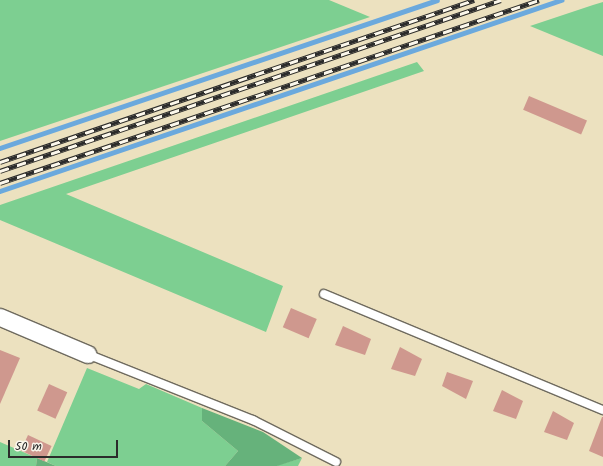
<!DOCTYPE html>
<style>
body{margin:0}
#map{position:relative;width:603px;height:466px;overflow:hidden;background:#ece1bf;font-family:Kalam,sans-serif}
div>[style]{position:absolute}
.green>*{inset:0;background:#7dcf91}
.forest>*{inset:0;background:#66b27b}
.stream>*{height:4.5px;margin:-2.25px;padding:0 2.25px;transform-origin:2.25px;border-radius:2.25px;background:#6ba9dd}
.building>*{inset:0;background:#cf988e;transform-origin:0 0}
.roads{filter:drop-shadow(1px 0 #6f6b5f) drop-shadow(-1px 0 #6f6b5f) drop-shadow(0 1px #6f6b5f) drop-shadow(0 -1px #6f6b5f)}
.lane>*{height:8px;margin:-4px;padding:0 4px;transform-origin:4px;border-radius:4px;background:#fff}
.street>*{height:17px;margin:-8.5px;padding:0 8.5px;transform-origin:8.5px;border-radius:8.5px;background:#fff}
.rail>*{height:4.5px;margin-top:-2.25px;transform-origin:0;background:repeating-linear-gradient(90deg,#fbf7ec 0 9px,#2b2b2b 0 18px);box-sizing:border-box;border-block:1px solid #2b2b2b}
span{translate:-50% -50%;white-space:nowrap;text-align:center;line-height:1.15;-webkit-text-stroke:4px #fbf7ec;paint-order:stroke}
.scale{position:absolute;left:8px;top:440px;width:110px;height:18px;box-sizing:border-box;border:2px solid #2b2b2b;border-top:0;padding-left:5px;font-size:12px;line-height:14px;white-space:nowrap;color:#2b2b2b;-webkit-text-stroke:3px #fbf7ec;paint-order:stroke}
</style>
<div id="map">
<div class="green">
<i style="clip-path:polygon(0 0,329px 0,370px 17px,0 141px)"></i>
<i style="clip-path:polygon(603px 2px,603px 56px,530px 26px,593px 5px)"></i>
<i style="clip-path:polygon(417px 62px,424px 71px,66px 194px,283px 286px,266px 332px,0 220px,0 205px)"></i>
<i style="clip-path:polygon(87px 368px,139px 389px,146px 384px,202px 408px,202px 421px,238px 451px,225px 466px,56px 466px,47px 462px)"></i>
<i style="clip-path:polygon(0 442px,37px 458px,36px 466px,0 466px)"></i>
<i style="clip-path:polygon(302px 458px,298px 466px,277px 466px,278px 465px)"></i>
</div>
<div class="forest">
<i style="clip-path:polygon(202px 408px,263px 432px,302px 458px,277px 466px,225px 466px,238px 451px,202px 421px)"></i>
<i style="clip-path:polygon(37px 458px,56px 466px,36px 466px)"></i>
</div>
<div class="stream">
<i style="left:0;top:148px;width:461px;rotate:-18.7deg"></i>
<i style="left:0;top:191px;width:593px;rotate:-18.8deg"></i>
</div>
<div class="building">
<i style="left:529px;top:96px;width:63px;height:15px;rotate:23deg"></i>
<i style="left:291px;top:308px;width:28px;height:21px;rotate:23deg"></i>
<i style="clip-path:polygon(343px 326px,371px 339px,365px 355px,335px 345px)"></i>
<i style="clip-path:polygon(400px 347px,422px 359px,415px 376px,391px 369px)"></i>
<i style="clip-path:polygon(0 350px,20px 358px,0 404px)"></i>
<i style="clip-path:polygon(447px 372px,473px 381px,466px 399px,442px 386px)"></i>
<i style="left:49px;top:384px;width:20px;height:29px;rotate:24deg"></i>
<i style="clip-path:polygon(502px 390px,523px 401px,516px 419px,493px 411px)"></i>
<i style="clip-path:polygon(553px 411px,574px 423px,567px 440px,544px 432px)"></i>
<i style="clip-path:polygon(602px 417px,603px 417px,603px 457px,589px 451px)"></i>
<i style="left:28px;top:435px;width:26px;height:17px;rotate:25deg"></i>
</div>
<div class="roads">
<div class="lane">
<i style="left:324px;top:294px;width:302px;rotate:22.6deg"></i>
<i style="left:87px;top:354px;width:179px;rotate:21.7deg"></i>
<i style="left:253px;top:420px;width:93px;rotate:26.8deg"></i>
</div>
<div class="street">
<i style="left:0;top:317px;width:95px;rotate:23deg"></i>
</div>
</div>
<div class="rail">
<i style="left:0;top:162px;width:501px;rotate:-18.87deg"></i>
<i style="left:0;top:171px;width:529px;rotate:-18.85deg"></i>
<i style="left:0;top:183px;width:569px;rotate:-18.75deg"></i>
</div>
<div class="scale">50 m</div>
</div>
